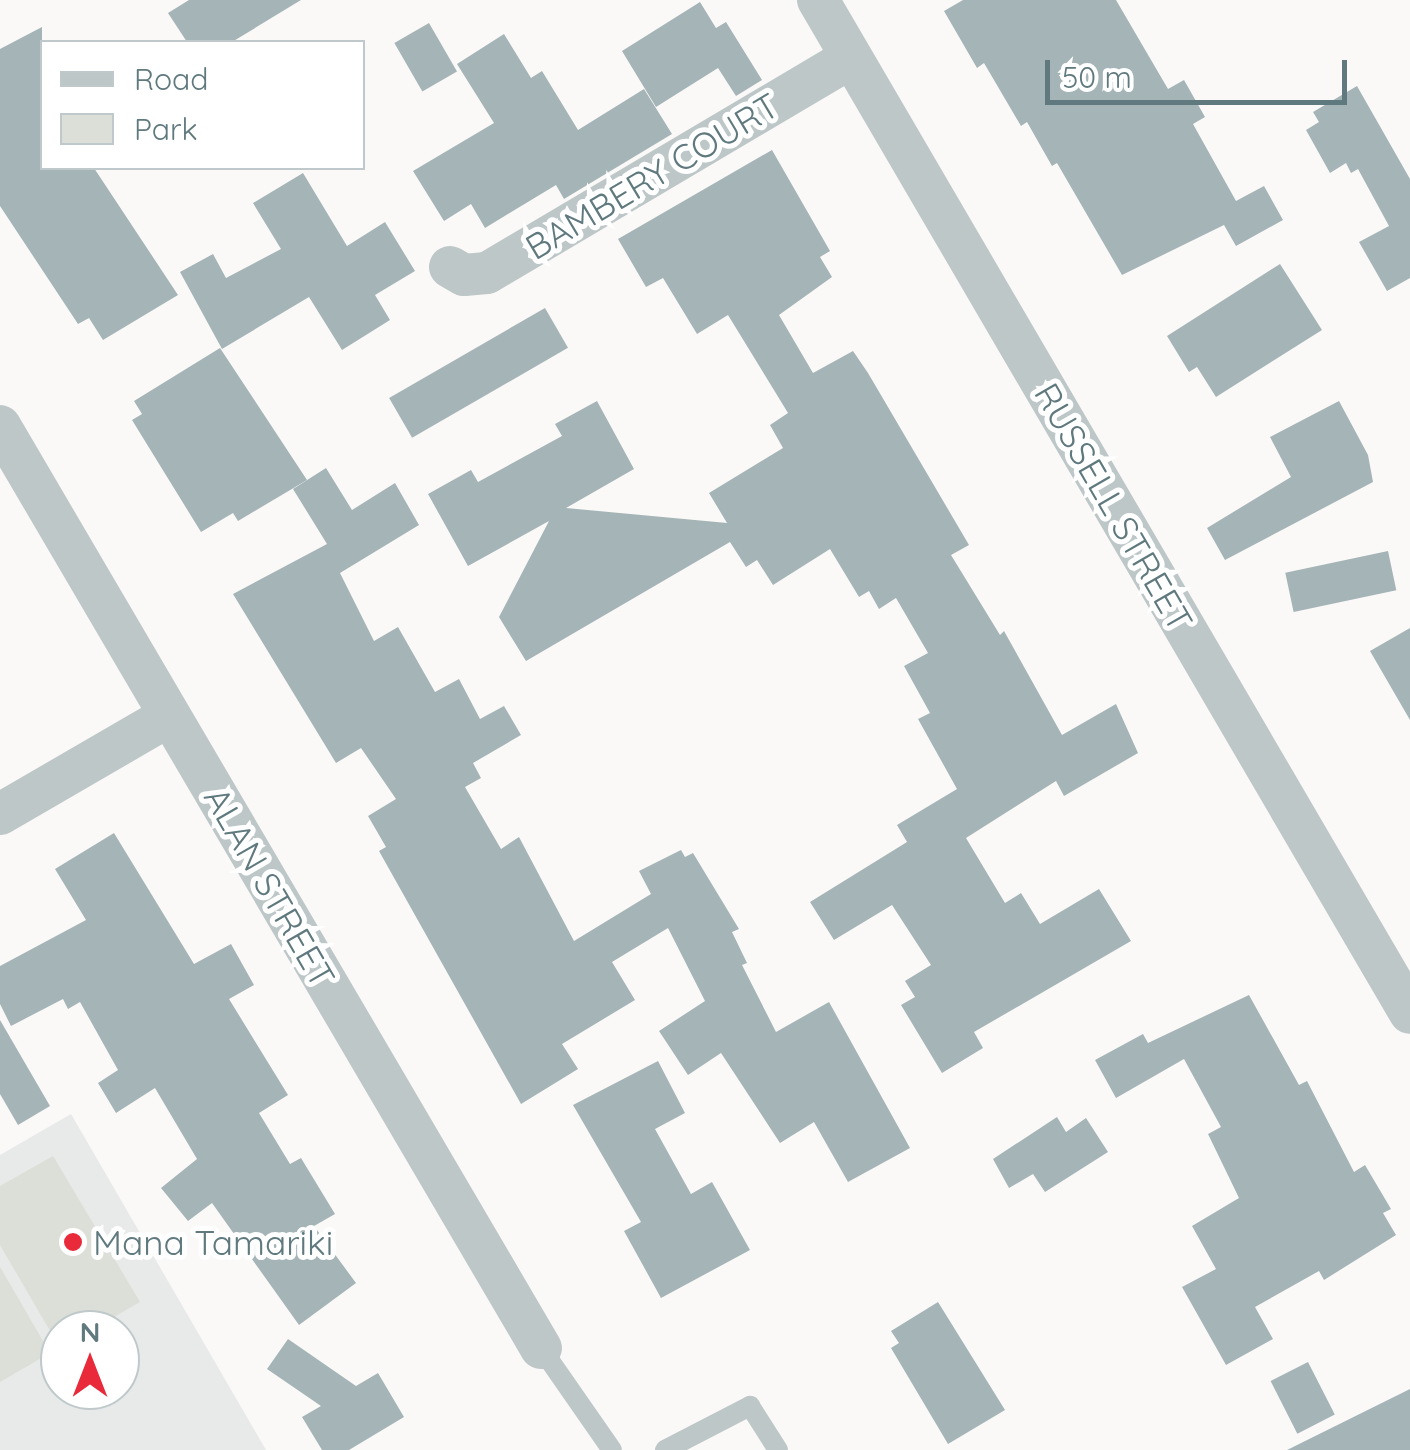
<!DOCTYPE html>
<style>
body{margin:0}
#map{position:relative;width:1410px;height:1450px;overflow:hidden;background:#faf9f8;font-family:Quicksand,sans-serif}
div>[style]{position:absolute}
.built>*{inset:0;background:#e8e9e9}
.green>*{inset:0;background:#dcdfd7}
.building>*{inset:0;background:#a5b4b6;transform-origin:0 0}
.service>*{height:20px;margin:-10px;padding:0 10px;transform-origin:10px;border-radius:10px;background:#bec7c8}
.minor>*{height:42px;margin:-21px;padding:0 21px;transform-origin:21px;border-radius:21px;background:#bec7c8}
.dots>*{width:28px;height:28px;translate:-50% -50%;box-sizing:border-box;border:5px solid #fff;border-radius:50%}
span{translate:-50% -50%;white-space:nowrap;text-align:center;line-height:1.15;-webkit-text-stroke:10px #fff;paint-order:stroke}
.street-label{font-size:35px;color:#5f797e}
.poi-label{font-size:35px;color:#5f797e}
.left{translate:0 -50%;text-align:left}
.legend{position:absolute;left:40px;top:40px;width:325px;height:130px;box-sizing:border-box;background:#fff;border:2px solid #bfc9cb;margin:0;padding:12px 18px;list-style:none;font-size:30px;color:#5f797e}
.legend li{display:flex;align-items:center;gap:20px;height:50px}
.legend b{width:50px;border:2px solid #bfc9cb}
.north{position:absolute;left:40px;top:1310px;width:100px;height:100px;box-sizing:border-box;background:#fff;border:2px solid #bfc9cb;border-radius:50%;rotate:0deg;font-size:28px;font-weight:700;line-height:40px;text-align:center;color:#5f797e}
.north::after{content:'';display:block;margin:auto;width:35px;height:45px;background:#e82a3a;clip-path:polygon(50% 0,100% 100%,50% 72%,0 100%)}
.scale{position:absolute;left:1045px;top:60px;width:302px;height:45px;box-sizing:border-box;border:5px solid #5f797e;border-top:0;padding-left:12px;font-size:30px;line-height:35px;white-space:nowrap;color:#5f797e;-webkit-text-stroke:8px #fff;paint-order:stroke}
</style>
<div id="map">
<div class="built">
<i style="clip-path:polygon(evenodd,71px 1114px,266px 1450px,0 1450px,0 1155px,71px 1114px,60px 1330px,120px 1330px,120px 1390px,60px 1390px,60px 1330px)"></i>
</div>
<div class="green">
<i style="clip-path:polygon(53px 1156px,140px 1302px,91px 1330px,60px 1330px,60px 1348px,0 1245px,0 1186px)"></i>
<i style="clip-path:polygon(0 1267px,50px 1353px,0 1382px)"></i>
</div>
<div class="building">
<i style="clip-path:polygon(189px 0,301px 0,232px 42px,187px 42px,168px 13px)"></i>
<i style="clip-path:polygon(963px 0,1116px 0,1168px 89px,1184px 80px,1205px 117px,1193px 124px,1236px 201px,1264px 186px,1283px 220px,1236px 246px,1224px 225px,1122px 275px,1057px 163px,1052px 166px,1027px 122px,1021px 126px,984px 63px,977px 68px,944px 11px)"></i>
<i style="clip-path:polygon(700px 2px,716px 28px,726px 22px,762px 80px,736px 96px,718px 68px,656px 107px,622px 51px)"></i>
<i style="left:429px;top:23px;width:56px;height:40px;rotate:60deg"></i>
<i style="clip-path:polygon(42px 27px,42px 168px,94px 168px,178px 295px,103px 340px,89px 318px,78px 324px,0 206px,0 49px)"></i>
<i style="clip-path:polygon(504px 34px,531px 78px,542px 71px,578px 130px,644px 89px,672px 134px,564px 199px,556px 185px,485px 228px,471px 204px,444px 221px,413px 171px,494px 123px,457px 64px)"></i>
<i style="clip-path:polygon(1357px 86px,1410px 179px,1410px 278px,1387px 291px,1359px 242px,1389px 226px,1358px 169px,1351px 173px,1346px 163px,1330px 173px,1306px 130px,1319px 122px,1313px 112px)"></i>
<i style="clip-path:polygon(772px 150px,830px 251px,820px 257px,832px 277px,779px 315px,813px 373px,853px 351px,868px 373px,969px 545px,951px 555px,1000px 635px,1004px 631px,1062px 735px,1116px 704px,1138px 753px,1064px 796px,1056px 781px,966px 838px,1005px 903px,1021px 893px,1040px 924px,1099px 889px,1131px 941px,974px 1032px,983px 1048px,942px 1073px,901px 1005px,915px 997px,905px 981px,931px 965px,892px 905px,834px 940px,810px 902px,907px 842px,897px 825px,957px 789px,918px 719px,930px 713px,904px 666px,928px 653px,896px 598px,879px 609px,869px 591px,859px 597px,830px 549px,773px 585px,757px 560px,746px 567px,730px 542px,526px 661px,499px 617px,549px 521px,468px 566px,428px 494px,471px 470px,478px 482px,562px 436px,555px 424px,597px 401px,634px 469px,566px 508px,727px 523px,709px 493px,783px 448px,770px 425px,788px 413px,728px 315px,697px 334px,663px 278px,646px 287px,618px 239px)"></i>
<i style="clip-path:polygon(303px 173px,347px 246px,385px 222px,415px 271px,375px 295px,390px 320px,342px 350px,309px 297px,222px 349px,180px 272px,213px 254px,226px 278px,281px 249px,253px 203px)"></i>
<i style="clip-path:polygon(1280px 264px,1322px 330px,1216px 397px,1197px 367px,1189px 372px,1167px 336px)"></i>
<i style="left:545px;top:308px;width:46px;height:180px;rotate:60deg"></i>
<i style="clip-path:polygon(220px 348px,307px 480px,238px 521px,233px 513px,201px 532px,132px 420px,142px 414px,134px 401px)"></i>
<i style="clip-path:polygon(1339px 401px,1368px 455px,1373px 482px,1225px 560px,1207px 528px,1291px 477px,1270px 437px)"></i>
<i style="clip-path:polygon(326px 468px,352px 510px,395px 483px,419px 525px,340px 573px,374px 641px,398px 627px,435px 692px,459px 679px,480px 719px,504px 706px,521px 735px,473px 763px,481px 778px,465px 787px,501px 849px,519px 837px,574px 941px,651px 894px,639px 871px,681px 850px,685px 857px,693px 853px,739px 929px,732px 932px,747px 963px,742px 965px,776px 1032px,829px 1002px,910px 1148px,848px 1182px,814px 1122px,780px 1143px,721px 1053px,688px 1075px,659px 1031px,705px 1001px,668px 928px,612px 962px,635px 1000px,562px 1044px,578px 1069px,521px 1104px,379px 851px,386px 847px,368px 816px,396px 799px,361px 748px,336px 763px,233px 594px,327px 544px,293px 489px)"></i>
<i style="left:1388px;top:551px;width:40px;height:105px;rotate:78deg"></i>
<i style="clip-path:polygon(1410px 628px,1410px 720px,1370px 651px)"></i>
<i style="clip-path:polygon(114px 833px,194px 964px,231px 944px,254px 985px,229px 999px,288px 1095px,259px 1113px,290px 1164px,301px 1158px,335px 1214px,314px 1226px,356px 1283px,299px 1325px,212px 1203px,188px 1221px,161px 1188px,197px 1159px,155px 1088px,116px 1113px,98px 1083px,118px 1070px,80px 1002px,68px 1009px,63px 999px,11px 1026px,0 1004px,0 966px,86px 920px,55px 869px)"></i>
<i style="clip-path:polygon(1249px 995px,1299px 1085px,1307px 1081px,1354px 1172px,1365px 1165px,1391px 1209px,1383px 1213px,1396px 1235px,1324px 1280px,1319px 1271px,1255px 1307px,1273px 1339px,1226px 1365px,1182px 1287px,1216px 1269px,1192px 1226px,1239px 1198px,1208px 1134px,1221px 1127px,1184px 1059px,1116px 1098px,1095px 1060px,1143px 1034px,1148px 1043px)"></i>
<i style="clip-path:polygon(0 1020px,50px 1106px,18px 1125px,0 1094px)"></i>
<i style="clip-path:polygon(658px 1061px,685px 1113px,655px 1129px,691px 1194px,712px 1182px,750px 1250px,661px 1298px,624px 1231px,641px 1222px,573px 1105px)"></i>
<i style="clip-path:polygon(1057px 1117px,1066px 1132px,1086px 1118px,1108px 1152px,1045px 1192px,1033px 1174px,1009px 1188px,993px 1159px)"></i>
<i style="clip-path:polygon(938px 1302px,1005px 1410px,948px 1444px,891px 1348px,899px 1343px,891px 1331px)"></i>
<i style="clip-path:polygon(288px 1339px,356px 1386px,378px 1373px,404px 1417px,349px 1450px,322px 1450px,302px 1417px,321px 1406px,267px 1369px)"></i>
<i style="left:1308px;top:1362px;width:59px;height:42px;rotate:63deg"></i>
<i style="clip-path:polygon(1410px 1389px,1410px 1450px,1287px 1450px)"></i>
</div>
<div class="service">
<i style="left:541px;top:1348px;width:124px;rotate:55.2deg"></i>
<i style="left:665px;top:1450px;width:96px;rotate:-27.4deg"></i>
<i style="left:750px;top:1406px;width:52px;rotate:57.5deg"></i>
</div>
<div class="minor">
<i style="left:818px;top:0;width:1173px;rotate:59.7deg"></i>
<i style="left:450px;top:267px;width:16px;rotate:30deg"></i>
<i style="left:464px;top:275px;width:23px;rotate:-5deg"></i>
<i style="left:487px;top:273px;width:423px;rotate:-30.6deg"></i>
<i style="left:0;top:426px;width:1069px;rotate:59.6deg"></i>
<i style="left:0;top:814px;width:195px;rotate:-30.1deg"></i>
</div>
<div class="dots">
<i style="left:73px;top:1242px;background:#e82a3a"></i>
</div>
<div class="street-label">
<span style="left:652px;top:176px;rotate:-31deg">BAMBERY COURT</span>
<span style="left:1114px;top:507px;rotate:60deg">RUSSELL STREET</span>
<span style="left:270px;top:887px;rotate:60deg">ALAN STREET</span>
</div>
<div class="poi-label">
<span class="left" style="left:93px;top:1242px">Mana Tamariki</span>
</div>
<ul class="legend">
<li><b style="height:12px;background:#bec7c8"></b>Road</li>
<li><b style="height:28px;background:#dcdfd7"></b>Park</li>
</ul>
<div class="north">N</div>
<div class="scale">50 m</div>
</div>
